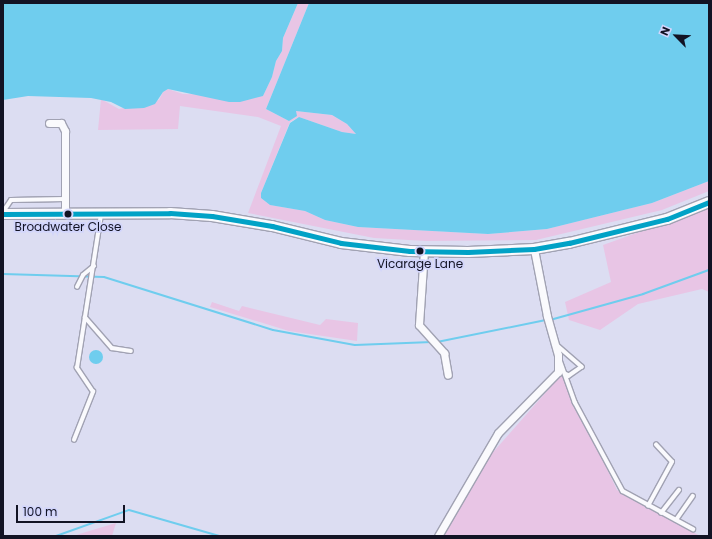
<!DOCTYPE html>
<style>
body{margin:0}
#map{position:relative;width:712px;height:539px;overflow:hidden;background:#dcddf2;font-family:Poppins,sans-serif}
div>[style]{position:absolute}
.green>*{inset:0;background:#e8c5e5}
.water>*{inset:0;background:#6fcdee}
.round{border-radius:50%}
.stream>*{height:2px;margin:-1px;padding:0 1px;transform-origin:1px;border-radius:1px;background:#6fcdee}
.roads{filter:drop-shadow(1px 0 #a1a2b3) drop-shadow(-1px 0 #a1a2b3) drop-shadow(0 1px #a1a2b3) drop-shadow(0 -1px #a1a2b3)}
.service>*{height:3.5px;margin:-1.75px;padding:0 1.75px;transform-origin:1.75px;border-radius:1.75px;background:#fafafd}
.minor>*{height:7px;margin:-3.5px;padding:0 3.5px;transform-origin:3.5px;border-radius:3.5px;background:#fafafd}
.secondary>*{height:10px;margin:-5px;padding:0 5px;transform-origin:5px;border-radius:5px;background:#fafafd}
.bus-1>*{height:5px;margin:-2.5px;padding:0 2.5px;transform-origin:2.5px;border-radius:2.5px;background:#01a2c6}
.dots>*{width:11px;height:11px;translate:-50% -50%;box-sizing:border-box;border:2px solid #d2d5fc;border-radius:50%}
span{translate:-50% -50%;white-space:nowrap;text-align:center;line-height:1.15;-webkit-text-stroke:3.5px #d2d5fc;paint-order:stroke}
.bus-label{font-size:12px;color:#121324}
.frame{position:absolute;inset:0;border:4px solid #121324;pointer-events:none}
.north{position:absolute;left:656px;top:16px;width:40px;height:40px;-webkit-text-stroke:3px #d2d5fc;paint-order:stroke;rotate:294deg;font-size:11px;font-weight:700;line-height:16px;text-align:center;color:#121324}
.north::after{content:'';display:block;margin:auto;width:14px;height:18px;background:#121324;clip-path:polygon(50% 0,100% 100%,50% 72%,0 100%)}
.scale{position:absolute;left:16px;top:505px;width:109px;height:18px;box-sizing:border-box;border:2px solid #121324;border-top:0;padding-left:5px;font-size:12px;line-height:14px;white-space:nowrap;color:#121324;-webkit-text-stroke:3px #d2d5fc;paint-order:stroke}
</style>
<div id="map">
<div class="green">
<i style="clip-path:polygon(298px 3px,309px 3px,266px 109px,289px 121px,296px 111px,332px 115px,347px 124px,356px 134px,342px 132px,299px 117px,290px 122px,261px 193px,261px 198px,270px 205px,305px 211px,325px 220px,358px 227px,488px 234px,547px 229px,652px 203px,709px 181px,709px 191px,662px 210px,536px 240px,426px 241px,374px 238px,248px 213px,281px 126px,258px 117px,180px 106px,178px 129px,98px 130px,101px 99px,119px 109px,159px 100px,163px 92px,168px 89px,183px 94px,263px 96px,272px 77px,276px 61px,282px 51px,283px 38px)"></i>
<i style="clip-path:polygon(709px 207px,709px 292px,702px 289px,638px 304px,600px 330px,569px 320px,565px 302px,611px 282px,603px 245px)"></i>
<i style="clip-path:polygon(212px 302px,239px 311px,242px 306px,320px 325px,326px 319px,358px 323px,357px 341px,289px 331px,210px 307px)"></i>
<i style="clip-path:polygon(562px 374px,617px 490px,700px 536px,444px 536px,487px 459px)"></i>
<i style="clip-path:polygon(116px 523px,112px 536px,73px 536px,86px 532px)"></i>
</div>
<div class="water">
<i style="clip-path:polygon(3px 3px,298px 3px,283px 38px,282px 51px,276px 61px,272px 77px,263px 96px,240px 102px,229px 102px,168px 89px,163px 92px,155px 104px,144px 108px,125px 109px,111px 102px,91px 98px,28px 96px,3px 100px)"></i>
<i style="clip-path:polygon(309px 3px,709px 3px,709px 181px,652px 203px,547px 229px,488px 234px,358px 227px,325px 220px,305px 211px,270px 205px,261px 198px,261px 193px,290px 123px,299px 117px,342px 132px,356px 134px,347px 124px,332px 115px,296px 111px,297px 116px,289px 121px,266px 109px)"></i>
<i class="round" style="left:89px;top:350px;width:14px;height:14px"></i>
</div>
<div class="stream">
<i style="left:3px;top:274px;width:101px;rotate:1.7deg"></i>
<i style="left:104px;top:277px;width:177px;rotate:17.4deg"></i>
<i style="left:273px;top:330px;width:83px;rotate:10.4deg"></i>
<i style="left:355px;top:345px;width:77px;rotate:-2.2deg"></i>
<i style="left:550px;top:320px;width:97px;rotate:-15.6deg"></i>
<i style="left:643px;top:294px;width:70px;rotate:-20deg"></i>
<i style="left:437px;top:342px;width:111px;rotate:-11.4deg"></i>
<i style="left:56px;top:536px;width:77px;rotate:-19.6deg"></i>
<i style="left:129px;top:510px;width:94px;rotate:16.1deg"></i>
</div>
<div class="roads">
<div class="service">
<i style="left:3px;top:212px;width:14px;rotate:-56deg"></i>
<i style="left:11px;top:200px;width:54px;rotate:-1.1deg"></i>
<i style="left:77px;top:287px;width:13px;rotate:-63deg"></i>
<i style="left:83px;top:275px;width:14px;rotate:-39deg"></i>
<i style="left:85px;top:317px;width:41px;rotate:48.9deg"></i>
<i style="left:112px;top:348px;width:19px;rotate:9deg"></i>
<i style="left:557px;top:345px;width:33px;rotate:41deg"></i>
<i style="left:582px;top:367px;width:16px;rotate:145deg"></i>
<i style="left:569px;top:376px;width:4px;rotate:-153deg"></i>
<i style="left:560px;top:360px;width:45px;rotate:70.3deg"></i>
<i style="left:575px;top:402px;width:101px;rotate:61.7deg"></i>
<i style="left:623px;top:491px;width:80px;rotate:28.5deg"></i>
<i style="left:74px;top:440px;width:52px;rotate:-68.4deg"></i>
<i style="left:93px;top:392px;width:29px;rotate:-124deg"></i>
<i style="left:77px;top:368px;width:155px;rotate:-81.1deg"></i>
<i style="left:648px;top:506px;width:50px;rotate:-61.4deg"></i>
<i style="left:672px;top:462px;width:23px;rotate:-133deg"></i>
<i style="left:661px;top:513px;width:29px;rotate:-52deg"></i>
<i style="left:676px;top:520px;width:29px;rotate:-55deg"></i>
</div>
<div class="minor">
<i style="left:49px;top:123px;width:12px"></i>
<i style="left:61px;top:123px;width:9px;rotate:63deg"></i>
<i style="left:65px;top:131px;width:83px;rotate:90deg"></i>
<i style="left:424px;top:251px;width:74px;rotate:93.9deg"></i>
<i style="left:419px;top:325px;width:38px;rotate:48deg"></i>
<i style="left:444px;top:353px;width:22px;rotate:80deg"></i>
<i style="left:438px;top:536px;width:119px;rotate:-59.8deg"></i>
<i style="left:498px;top:433px;width:86px;rotate:-45.5deg"></i>
<i style="left:558px;top:372px;width:17px;rotate:-90deg"></i>
<i style="left:558px;top:355px;width:41px;rotate:-105.8deg"></i>
<i style="left:547px;top:316px;width:68px;rotate:-101deg"></i>
</div>
<div class="secondary">
<i style="left:3px;top:214px;width:167px;rotate:-0.3deg"></i>
<i style="left:170px;top:213px;width:42px;rotate:4.1deg"></i>
<i style="left:212px;top:216px;width:61px;rotate:9.5deg"></i>
<i style="left:272px;top:226px;width:71px;rotate:13.8deg"></i>
<i style="left:341px;top:243px;width:69px;rotate:6.6deg"></i>
<i style="left:410px;top:251px;width:58px;rotate:1deg"></i>
<i style="left:468px;top:252px;width:66px;rotate:-2.6deg"></i>
<i style="left:534px;top:249px;width:36px;rotate:-10deg"></i>
<i style="left:569px;top:243px;width:101px;rotate:-13.8deg"></i>
<i style="left:667px;top:219px;width:45px;rotate:-22deg"></i>
</div>
</div>
<div class="bus-1">
<i style="left:3px;top:214px;width:167px;rotate:-0.3deg"></i>
<i style="left:170px;top:213px;width:42px;rotate:4.1deg"></i>
<i style="left:212px;top:216px;width:61px;rotate:9.5deg"></i>
<i style="left:272px;top:226px;width:71px;rotate:13.8deg"></i>
<i style="left:341px;top:243px;width:69px;rotate:6.6deg"></i>
<i style="left:410px;top:251px;width:58px;rotate:1deg"></i>
<i style="left:468px;top:252px;width:66px;rotate:-2.6deg"></i>
<i style="left:534px;top:249px;width:36px;rotate:-10deg"></i>
<i style="left:569px;top:243px;width:101px;rotate:-13.8deg"></i>
<i style="left:667px;top:219px;width:45px;rotate:-22deg"></i>
</div>
<div class="dots">
<i style="left:68px;top:214px;background:#121324"></i>
<i style="left:420px;top:251px;background:#121324"></i>
</div>
<div class="bus-label">
<span style="left:68px;top:227px">Broadwater Close</span>
<span style="left:420px;top:264px">Vicarage Lane</span>
</div>
<div class="frame"></div>
<div class="north">N</div>
<div class="scale">100 m</div>
</div>
